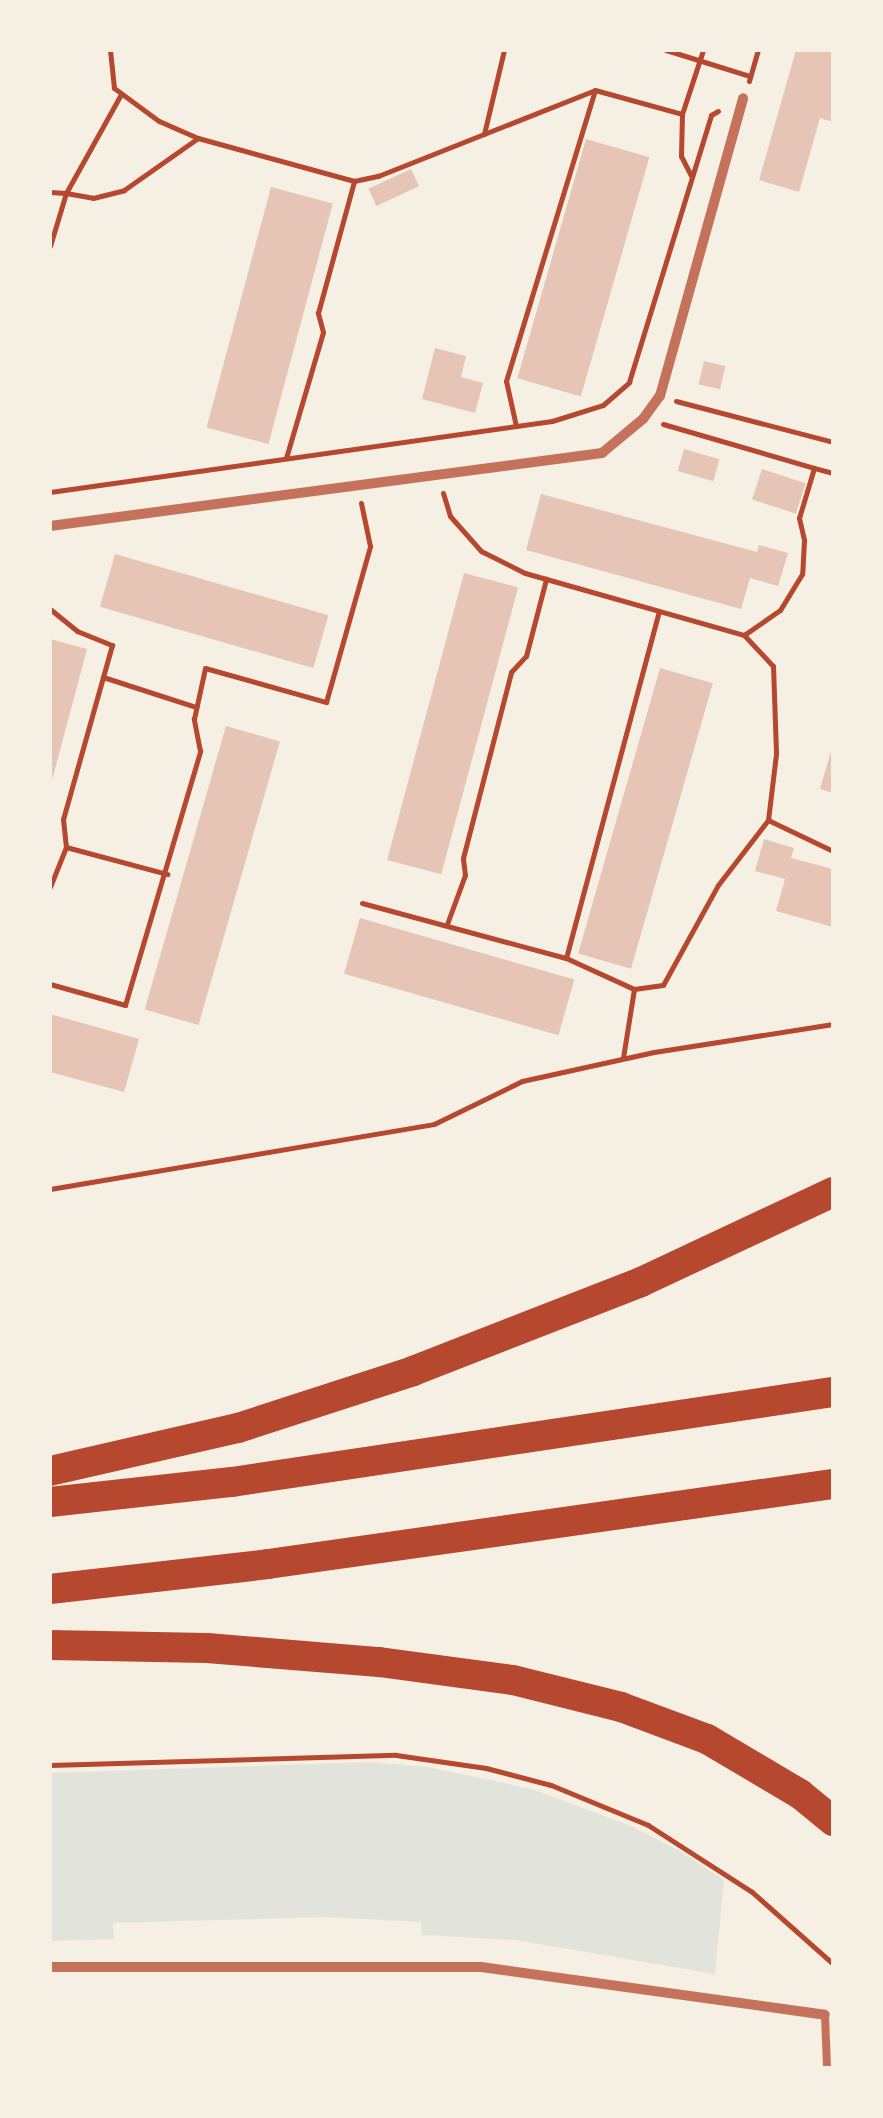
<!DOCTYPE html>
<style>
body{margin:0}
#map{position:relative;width:883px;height:2118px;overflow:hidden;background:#f6efe4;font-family:Literata,serif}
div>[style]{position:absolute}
.green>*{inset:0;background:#e2e4dc}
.building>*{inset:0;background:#e6c5b7;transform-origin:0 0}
.path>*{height:5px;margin:-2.5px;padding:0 2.5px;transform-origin:2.5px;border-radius:2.5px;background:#b5482f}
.service>*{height:8px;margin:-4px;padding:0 4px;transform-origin:4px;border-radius:4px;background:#c5725c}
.minor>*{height:10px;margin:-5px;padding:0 5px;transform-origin:5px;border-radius:5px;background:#c5725c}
.motorway>*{height:30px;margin:-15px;padding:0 15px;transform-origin:15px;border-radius:15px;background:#b5482f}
span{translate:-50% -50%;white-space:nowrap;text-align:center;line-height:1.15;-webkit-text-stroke:10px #f6efe4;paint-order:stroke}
.frame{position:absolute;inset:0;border:52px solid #f6efe4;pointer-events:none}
</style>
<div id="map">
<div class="green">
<i style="clip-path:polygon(370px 1762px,428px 1767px,532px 1789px,631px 1826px,680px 1851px,724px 1880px,715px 1974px,515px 1940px,422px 1935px,421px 1922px,325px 1917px,113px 1923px,114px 1939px,50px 1941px,50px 1773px)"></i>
</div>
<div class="building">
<i style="clip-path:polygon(796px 50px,833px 50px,833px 122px,820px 118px,799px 192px,759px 180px)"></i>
<i style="left:586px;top:139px;width:66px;height:249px;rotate:16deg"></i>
<i style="left:411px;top:169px;width:19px;height:47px;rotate:65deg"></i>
<i style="left:271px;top:187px;width:64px;height:249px;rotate:15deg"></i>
<i style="clip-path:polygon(435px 348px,466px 356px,461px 377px,483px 383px,475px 413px,422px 399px)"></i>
<i style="left:704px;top:361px;width:22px;height:24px;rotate:13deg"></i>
<i style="left:684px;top:449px;width:37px;height:23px;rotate:16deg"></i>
<i style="left:762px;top:469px;width:46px;height:32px;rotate:18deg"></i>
<i style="clip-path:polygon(541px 494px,757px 552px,759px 545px,788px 553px,778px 586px,750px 578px,741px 609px,526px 550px)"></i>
<i style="left:115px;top:554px;width:222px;height:55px;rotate:16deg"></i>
<i style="left:464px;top:573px;width:56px;height:297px;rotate:15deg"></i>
<i style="clip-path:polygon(50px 639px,87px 649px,51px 784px,50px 784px)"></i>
<i style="left:660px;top:668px;width:55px;height:297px;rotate:16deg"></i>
<i style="left:226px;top:726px;width:56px;height:295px;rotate:16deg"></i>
<i style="clip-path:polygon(832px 748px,833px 748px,833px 793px,820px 789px)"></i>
<i style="clip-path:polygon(764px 839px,794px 848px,791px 858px,833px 869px,833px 927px,776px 911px,785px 879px,755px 871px)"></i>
<i style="left:360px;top:918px;width:223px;height:58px;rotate:16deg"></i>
<i style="clip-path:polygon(50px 1014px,139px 1039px,124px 1092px,50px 1072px)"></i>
</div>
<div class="path">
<i style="left:110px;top:50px;width:38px;rotate:84deg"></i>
<i style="left:114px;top:88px;width:56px;rotate:36.3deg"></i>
<i style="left:159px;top:121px;width:43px;rotate:23.6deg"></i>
<i style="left:198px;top:138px;width:162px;rotate:15.4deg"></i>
<i style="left:354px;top:181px;width:25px;rotate:-12deg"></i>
<i style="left:378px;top:176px;width:233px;rotate:-21.6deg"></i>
<i style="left:595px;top:90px;width:90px;rotate:15.4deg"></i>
<i style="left:682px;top:114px;width:42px;rotate:91.4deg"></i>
<i style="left:681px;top:156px;width:22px;rotate:63deg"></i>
<i style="left:666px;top:50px;width:88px;rotate:17.2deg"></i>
<i style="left:749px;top:81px;width:32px;rotate:-74deg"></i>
<i style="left:682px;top:114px;width:67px;rotate:-71.8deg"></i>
<i style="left:484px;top:134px;width:86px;rotate:-76.6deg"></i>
<i style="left:50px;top:192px;width:16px;rotate:4deg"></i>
<i style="left:66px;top:193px;width:111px;rotate:-60.9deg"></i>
<i style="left:50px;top:246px;width:55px;rotate:-73.2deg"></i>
<i style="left:66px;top:193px;width:27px;rotate:10deg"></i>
<i style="left:93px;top:198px;width:32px;rotate:-14deg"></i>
<i style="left:124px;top:190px;width:90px;rotate:-35.1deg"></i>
<i style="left:676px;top:401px;width:162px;rotate:14.6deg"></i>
<i style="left:663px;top:424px;width:157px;rotate:16.2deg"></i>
<i style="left:516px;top:426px;width:46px;rotate:-102.5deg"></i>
<i style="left:506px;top:381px;width:304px;rotate:-73deg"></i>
<i style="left:286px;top:458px;width:131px;rotate:-73.6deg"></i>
<i style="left:323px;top:332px;width:20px;rotate:-105deg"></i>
<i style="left:318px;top:313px;width:137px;rotate:-74.7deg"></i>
<i style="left:833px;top:473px;width:20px;rotate:-165deg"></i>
<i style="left:814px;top:468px;width:52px;rotate:106.7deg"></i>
<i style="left:799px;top:518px;width:23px;rotate:77deg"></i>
<i style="left:804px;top:540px;width:34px;rotate:93deg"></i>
<i style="left:802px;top:574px;width:42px;rotate:121.4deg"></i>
<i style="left:780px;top:610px;width:44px;rotate:145.2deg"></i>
<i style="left:744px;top:635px;width:42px;rotate:46.9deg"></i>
<i style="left:773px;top:666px;width:88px;rotate:88deg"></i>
<i style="left:776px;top:754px;width:66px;rotate:96.9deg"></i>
<i style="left:768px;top:820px;width:72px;rotate:25.5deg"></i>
<i style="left:50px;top:492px;width:507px;rotate:-8.05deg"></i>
<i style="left:552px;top:421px;width:53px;rotate:-17.4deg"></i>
<i style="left:603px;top:405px;width:35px;rotate:-41deg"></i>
<i style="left:629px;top:382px;width:279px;rotate:-72.9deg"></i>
<i style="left:711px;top:115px;width:8px;rotate:-30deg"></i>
<i style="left:443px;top:493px;width:24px;rotate:73deg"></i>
<i style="left:450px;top:516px;width:47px;rotate:48.5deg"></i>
<i style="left:481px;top:551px;width:49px;rotate:26.6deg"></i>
<i style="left:525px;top:573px;width:228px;rotate:15.8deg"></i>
<i style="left:50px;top:609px;width:35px;rotate:39deg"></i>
<i style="left:77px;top:631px;width:38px;rotate:22deg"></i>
<i style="left:112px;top:645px;width:181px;rotate:105.7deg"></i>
<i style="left:63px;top:819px;width:28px;rotate:84deg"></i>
<i style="left:66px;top:847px;width:43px;rotate:111.8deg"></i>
<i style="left:103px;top:677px;width:98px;rotate:17.9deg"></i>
<i style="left:66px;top:847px;width:105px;rotate:15deg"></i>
<i style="left:362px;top:903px;width:211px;rotate:15.1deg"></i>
<i style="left:566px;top:958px;width:75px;rotate:24.5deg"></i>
<i style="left:634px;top:989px;width:70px;rotate:99.1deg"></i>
<i style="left:447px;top:924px;width:52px;rotate:-69.8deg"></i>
<i style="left:465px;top:875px;width:17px;rotate:-97deg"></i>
<i style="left:463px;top:858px;width:192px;rotate:-75.5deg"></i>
<i style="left:511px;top:672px;width:22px;rotate:-47deg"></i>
<i style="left:526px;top:656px;width:80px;rotate:-75.4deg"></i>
<i style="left:566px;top:958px;width:359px;rotate:-75deg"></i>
<i style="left:50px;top:984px;width:78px;rotate:15.6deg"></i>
<i style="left:125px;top:1005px;width:265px;rotate:-73.5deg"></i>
<i style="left:200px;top:751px;width:33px;rotate:-101deg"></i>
<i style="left:194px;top:719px;width:52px;rotate:-77.8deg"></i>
<i style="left:205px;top:668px;width:126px;rotate:15.7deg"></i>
<i style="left:326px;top:702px;width:162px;rotate:-74.2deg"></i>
<i style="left:370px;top:546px;width:44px;rotate:-101.8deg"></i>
<i style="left:634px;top:989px;width:29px;rotate:-8deg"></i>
<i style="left:663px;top:985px;width:114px;rotate:-61.2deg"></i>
<i style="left:718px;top:885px;width:82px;rotate:-52.4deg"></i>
<i style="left:50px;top:1189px;width:389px;rotate:-9.6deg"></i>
<i style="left:434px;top:1124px;width:98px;rotate:-26deg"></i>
<i style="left:522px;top:1081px;width:135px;rotate:-12.4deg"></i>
<i style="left:654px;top:1052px;width:181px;rotate:-8.9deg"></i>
<i style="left:50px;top:1765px;width:346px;rotate:-1.7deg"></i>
<i style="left:396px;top:1755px;width:91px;rotate:8.2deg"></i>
<i style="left:486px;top:1768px;width:67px;rotate:14.7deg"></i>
<i style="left:551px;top:1785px;width:105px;rotate:22.4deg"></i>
<i style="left:648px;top:1825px;width:124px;rotate:32.8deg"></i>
<i style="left:752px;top:1892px;width:108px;rotate:41.6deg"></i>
</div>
<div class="service">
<i style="left:825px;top:2015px;width:53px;rotate:87.8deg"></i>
</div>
<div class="minor">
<i style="left:50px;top:526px;width:557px;rotate:-7.53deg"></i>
<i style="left:602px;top:453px;width:53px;rotate:-39.7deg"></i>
<i style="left:643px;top:419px;width:29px;rotate:-54deg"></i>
<i style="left:660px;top:396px;width:309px;rotate:-74.4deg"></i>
<i style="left:50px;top:1967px;width:431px"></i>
<i style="left:481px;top:1967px;width:347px;rotate:7.9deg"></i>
</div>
<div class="motorway">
<i style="left:50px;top:1471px;width:193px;rotate:-12.9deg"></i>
<i style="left:238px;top:1428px;width:184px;rotate:-18deg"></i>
<i style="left:413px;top:1371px;width:245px;rotate:-21.3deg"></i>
<i style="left:641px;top:1282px;width:212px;rotate:-25.1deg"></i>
<i style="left:50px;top:1502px;width:183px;rotate:-6.3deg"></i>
<i style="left:232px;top:1482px;width:608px;rotate:-8.52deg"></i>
<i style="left:50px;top:1589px;width:219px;rotate:-6.5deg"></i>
<i style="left:268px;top:1564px;width:571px;rotate:-8.06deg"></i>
<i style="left:50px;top:1645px;width:157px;rotate:1.1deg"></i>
<i style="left:207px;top:1648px;width:173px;rotate:4.7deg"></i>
<i style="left:379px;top:1662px;width:135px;rotate:7.7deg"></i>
<i style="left:513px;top:1680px;width:111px;rotate:14deg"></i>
<i style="left:621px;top:1707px;width:92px;rotate:20.4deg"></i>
<i style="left:707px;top:1739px;width:108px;rotate:30.6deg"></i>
<i style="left:800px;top:1794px;width:43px;rotate:39.3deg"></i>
</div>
<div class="frame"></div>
</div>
